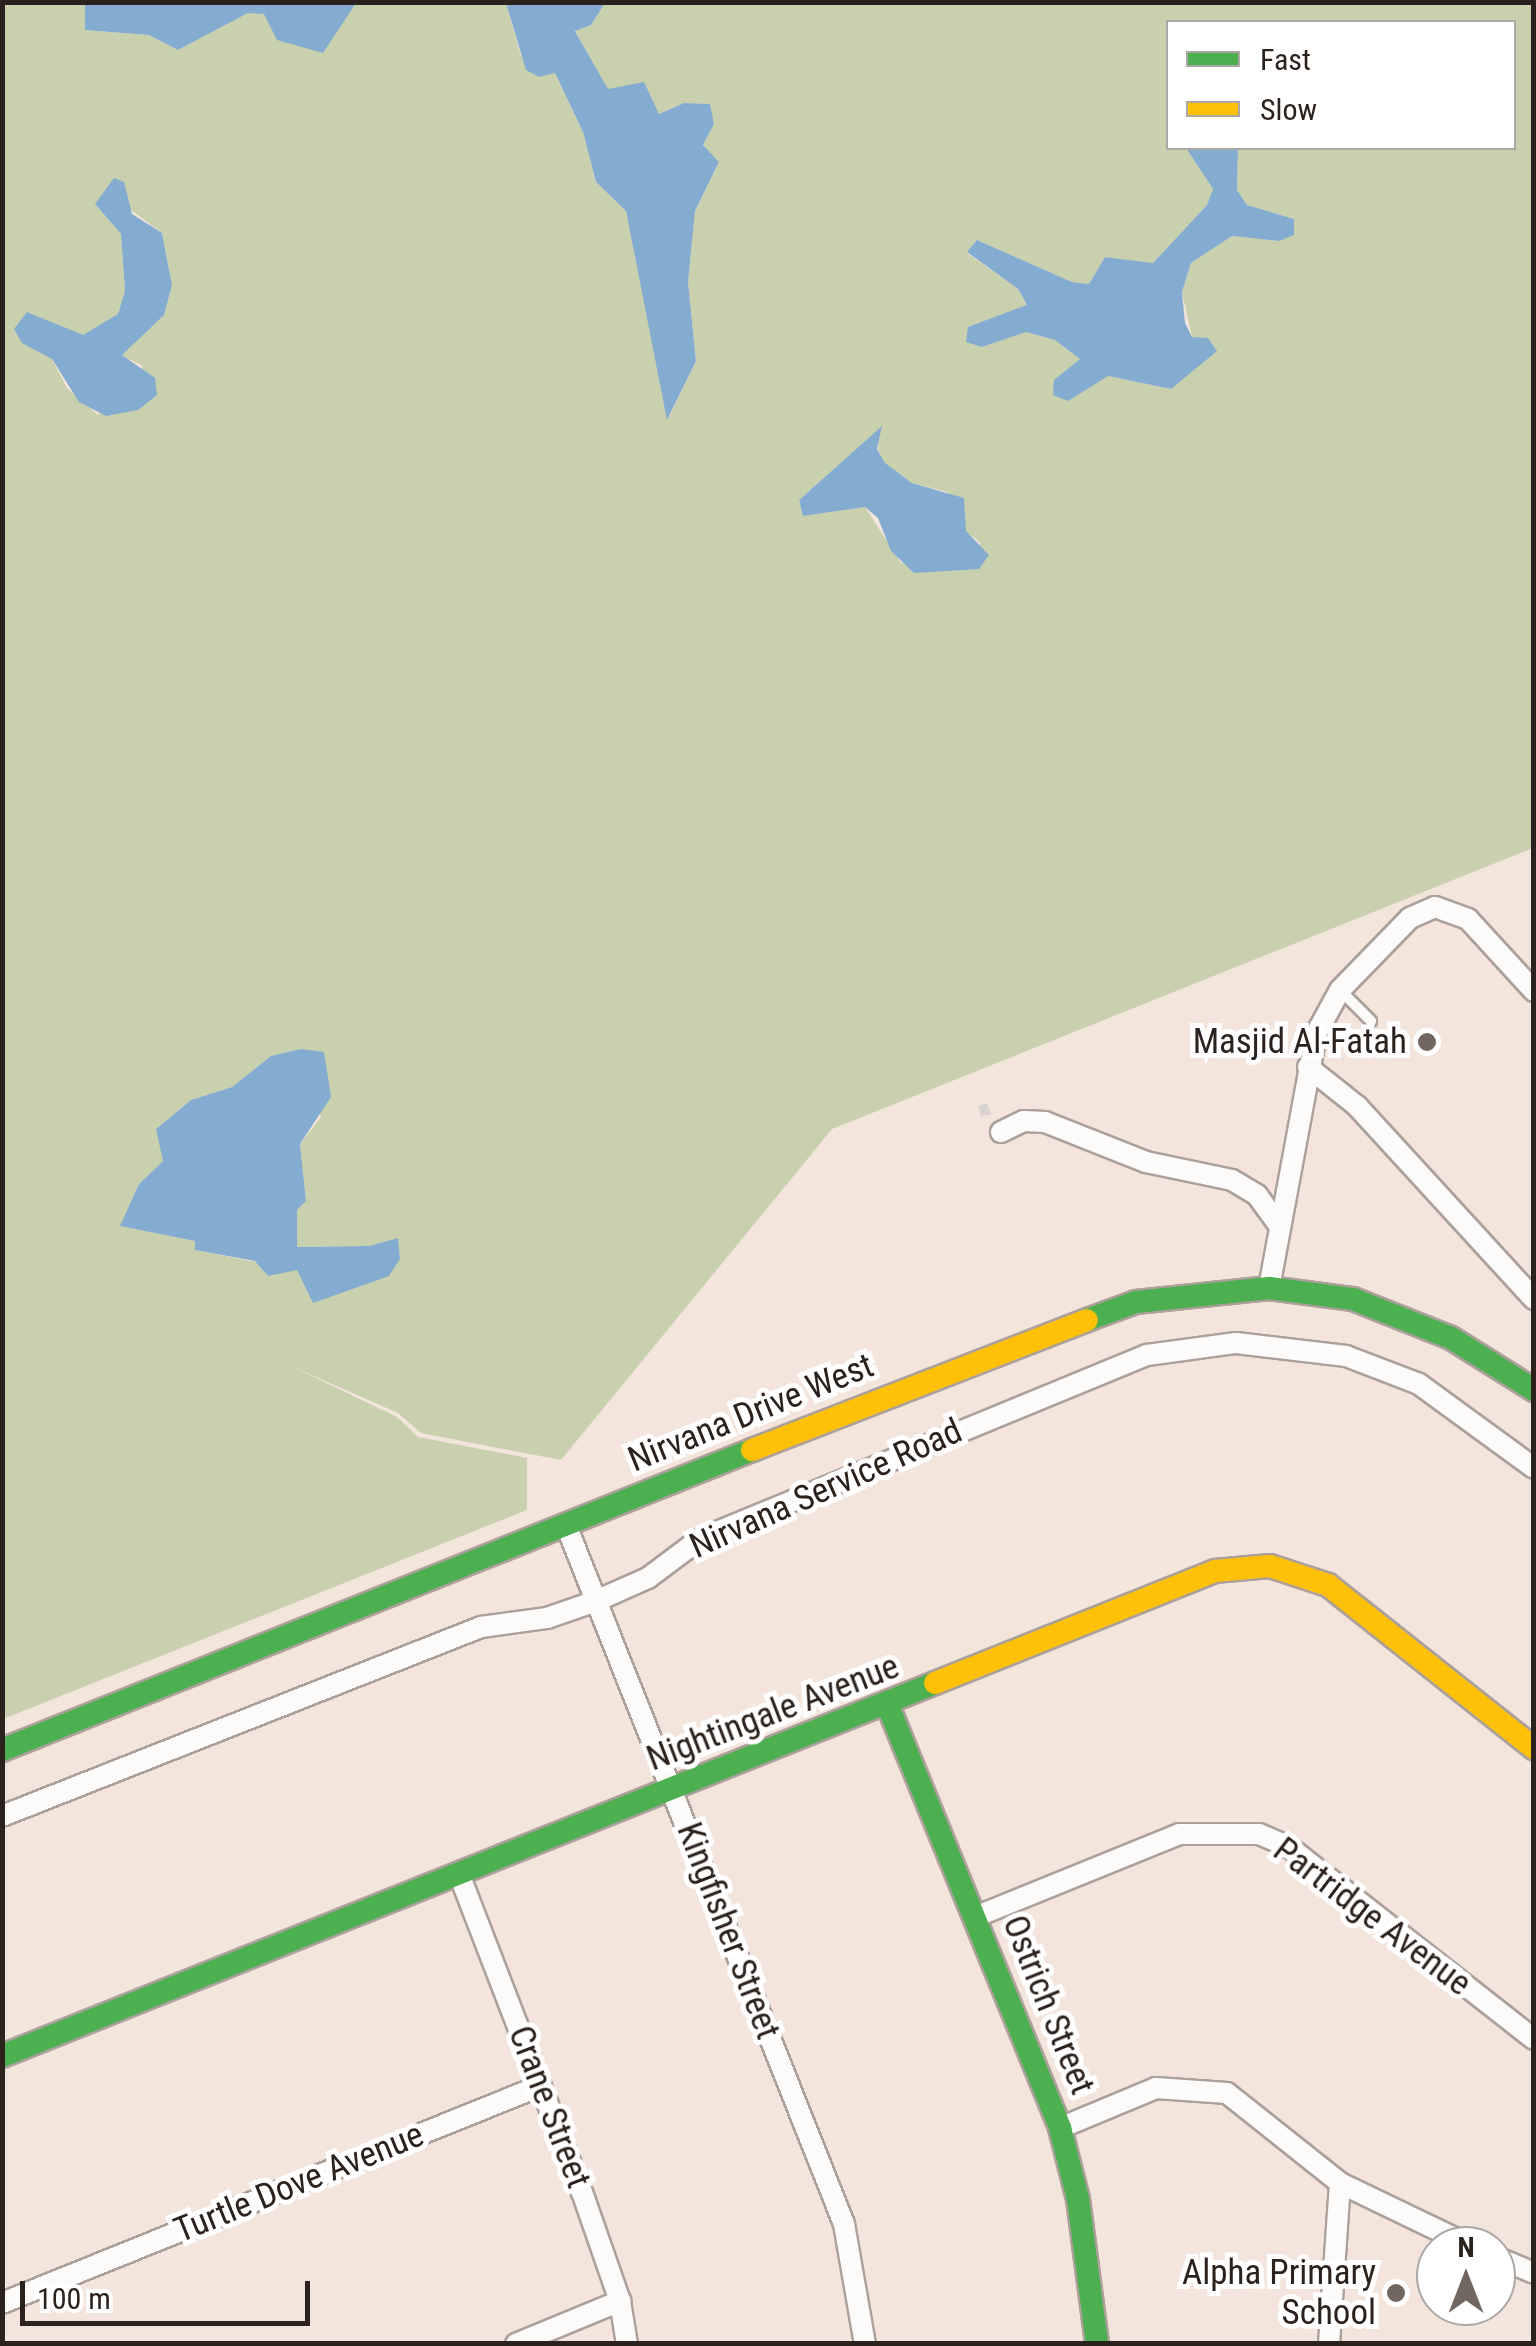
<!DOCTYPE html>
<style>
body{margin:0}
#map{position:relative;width:1536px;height:2346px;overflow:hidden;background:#f3e4dc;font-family:"Roboto Condensed",sans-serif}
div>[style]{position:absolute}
.green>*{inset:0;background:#c8d0ae}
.water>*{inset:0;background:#84acd1}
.building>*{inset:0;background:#dad1d1}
.roads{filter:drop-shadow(2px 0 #aca09b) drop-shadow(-2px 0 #aca09b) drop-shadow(0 2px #aca09b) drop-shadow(0 -2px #aca09b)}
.lane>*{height:10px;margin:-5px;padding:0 5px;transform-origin:5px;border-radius:5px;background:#fdfbfa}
.street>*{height:20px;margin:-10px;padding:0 10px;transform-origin:10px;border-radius:10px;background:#fdfbfa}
.fast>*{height:22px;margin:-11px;padding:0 11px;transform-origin:11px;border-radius:11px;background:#4caf50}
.slow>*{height:22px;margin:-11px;padding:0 11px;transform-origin:11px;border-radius:11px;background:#ffc107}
.dots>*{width:28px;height:28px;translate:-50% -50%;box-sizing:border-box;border:5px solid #fff;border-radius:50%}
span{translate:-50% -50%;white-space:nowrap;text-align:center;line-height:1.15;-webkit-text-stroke:10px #fff;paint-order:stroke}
.poi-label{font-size:35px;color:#2c221d}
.right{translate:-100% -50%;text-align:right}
.street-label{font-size:35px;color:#2c221d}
.frame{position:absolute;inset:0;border:5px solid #2c221d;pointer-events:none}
.legend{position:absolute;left:1166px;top:20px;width:350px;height:130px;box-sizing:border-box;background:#fff;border:2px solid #aba7a5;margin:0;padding:12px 18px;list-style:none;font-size:30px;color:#2c221d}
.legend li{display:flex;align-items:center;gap:20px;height:50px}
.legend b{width:50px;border:2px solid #aba7a5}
.north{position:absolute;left:1416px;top:2226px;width:100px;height:100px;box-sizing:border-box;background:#fff;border:2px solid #aba7a5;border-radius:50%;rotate:0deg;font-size:28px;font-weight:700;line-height:40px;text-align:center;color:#2c221d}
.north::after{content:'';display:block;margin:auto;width:35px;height:45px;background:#726660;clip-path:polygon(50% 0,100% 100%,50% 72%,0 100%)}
.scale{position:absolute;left:20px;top:2281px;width:290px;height:45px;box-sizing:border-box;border:5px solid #2c221d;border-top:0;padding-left:12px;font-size:30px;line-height:35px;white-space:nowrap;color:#2c221d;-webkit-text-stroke:8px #fff;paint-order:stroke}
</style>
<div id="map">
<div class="green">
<i style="clip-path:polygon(evenodd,3px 3px,85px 3px,86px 30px,149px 35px,178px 50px,248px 13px,346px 13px,356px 3px,506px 3px,521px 56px,555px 73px,583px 132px,596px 182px,626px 211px,668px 419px,696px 361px,688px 282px,695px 211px,719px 163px,703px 145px,714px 124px,709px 104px,684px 103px,659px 114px,608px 90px,575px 30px,591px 25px,605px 3px,1533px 3px,1533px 848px,832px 1129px,561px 1460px,421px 1433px,398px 1413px,289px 1365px,397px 1417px,418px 1437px,527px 1458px,527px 1510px,3px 1719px,3px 3px,1168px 22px,1514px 22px,1514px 148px,1238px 148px,1237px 190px,1247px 205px,1294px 219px,1279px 241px,1232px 236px,1191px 263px,1182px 292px,1192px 337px,1171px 389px,1108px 376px,1055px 340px,1026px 332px,982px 347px,968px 327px,1027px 306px,1018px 289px,967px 253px,977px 240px,1072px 282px,1089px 284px,1105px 257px,1153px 263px,1207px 205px,1213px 189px,1186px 148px,1168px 148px,1168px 22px,3px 3px,124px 183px,127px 207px,162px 233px,172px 285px,164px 315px,121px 355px,143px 366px,98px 415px,67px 388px,27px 312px,83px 336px,118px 314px,125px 291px,121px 234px,95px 204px,124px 183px,3px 3px,881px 427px,878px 449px,884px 463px,912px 483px,948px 492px,966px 532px,980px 542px,979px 569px,901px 563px,865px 507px,803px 516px,799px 500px,881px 427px,3px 3px,301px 1049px,321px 1117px,300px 1144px,306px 1201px,297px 1210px,297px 1247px,369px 1246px,398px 1239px,400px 1259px,297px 1270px,195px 1250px,195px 1241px,121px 1226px,139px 1184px,163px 1161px,157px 1128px,191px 1100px,232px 1087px,271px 1056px,301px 1049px)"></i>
</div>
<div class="water">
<i style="clip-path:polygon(85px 3px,85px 2px,356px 3px,323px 53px,277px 40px,264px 14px,248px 13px,178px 50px,149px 35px,85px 30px)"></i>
<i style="clip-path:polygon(506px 3px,605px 3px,591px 25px,575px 31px,608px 89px,644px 82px,659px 114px,684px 103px,710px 104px,714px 124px,703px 145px,719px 162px,695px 211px,688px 282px,696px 361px,667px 420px,626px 211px,596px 182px,583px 132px,555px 73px,539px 77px,526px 70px)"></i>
<i style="clip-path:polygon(1186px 148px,1238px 148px,1237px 190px,1247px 205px,1294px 219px,1294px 235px,1279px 241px,1232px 236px,1191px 263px,1182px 292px,1185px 323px,1192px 337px,1208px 338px,1217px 351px,1171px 389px,1108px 376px,1068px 401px,1053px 395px,1054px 380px,1080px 359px,1055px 340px,1026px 332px,982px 347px,966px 342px,968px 327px,1027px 305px,1018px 289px,967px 252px,977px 240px,1072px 282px,1089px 284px,1105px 257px,1153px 263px,1207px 205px,1213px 189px)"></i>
<i style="clip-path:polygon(114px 178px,124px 182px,132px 214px,162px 233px,172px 285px,164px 315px,122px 355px,155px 378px,157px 395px,138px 410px,106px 416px,79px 402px,52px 359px,22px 343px,14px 329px,27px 312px,83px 335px,118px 314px,125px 291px,121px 234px,95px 204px)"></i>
<i style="clip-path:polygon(882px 426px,877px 449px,885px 463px,912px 483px,964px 498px,966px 531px,989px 555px,979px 569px,914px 573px,891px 551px,878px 518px,865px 507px,803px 516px,799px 500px)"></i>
<i style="clip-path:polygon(301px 1049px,324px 1052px,331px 1097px,300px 1144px,306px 1201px,297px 1210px,297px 1247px,369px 1246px,398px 1238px,400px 1259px,389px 1276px,313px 1303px,297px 1270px,268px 1276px,255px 1261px,195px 1250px,195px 1241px,120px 1226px,139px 1184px,163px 1161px,156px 1129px,191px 1100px,232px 1087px,271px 1056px)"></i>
</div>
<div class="building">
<i style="clip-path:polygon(987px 1103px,991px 1114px,981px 1116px,978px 1106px)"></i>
</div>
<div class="roads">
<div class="lane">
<i style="left:1340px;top:990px;width:44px;rotate:45deg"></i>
</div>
<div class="street">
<i style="left:1308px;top:1067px;width:63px;rotate:38.5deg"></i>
<i style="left:1357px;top:1106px;width:262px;rotate:47.5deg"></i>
<i style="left:1001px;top:1132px;width:25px;rotate:-26deg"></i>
<i style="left:1024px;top:1121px;width:21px;rotate:3deg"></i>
<i style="left:1045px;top:1122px;width:109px;rotate:21.6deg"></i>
<i style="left:1146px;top:1162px;width:88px;rotate:11.8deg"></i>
<i style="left:1232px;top:1180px;width:29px;rotate:31deg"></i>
<i style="left:1257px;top:1195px;width:36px;rotate:54deg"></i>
<i style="left:1269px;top:1288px;width:258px;rotate:-79.5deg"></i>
<i style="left:1316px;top:1034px;width:50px;rotate:-61.4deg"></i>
<i style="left:1340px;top:990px;width:100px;rotate:-45.8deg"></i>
<i style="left:1410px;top:918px;width:27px;rotate:-24deg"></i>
<i style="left:1435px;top:907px;width:35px;rotate:20deg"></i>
<i style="left:1468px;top:919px;width:98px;rotate:47.5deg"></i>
<i style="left:566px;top:1525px;width:752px;rotate:68.31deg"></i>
<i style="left:844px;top:2224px;width:122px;rotate:80.1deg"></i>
<i style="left:2px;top:1816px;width:515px;rotate:-21.53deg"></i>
<i style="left:481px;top:1627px;width:67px;rotate:-7.8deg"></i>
<i style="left:547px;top:1618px;width:52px;rotate:-19.1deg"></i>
<i style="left:596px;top:1601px;width:57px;rotate:-23.9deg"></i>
<i style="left:648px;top:1578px;width:65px;rotate:-36.9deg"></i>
<i style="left:700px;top:1539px;width:483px;rotate:-22.4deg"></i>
<i style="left:1147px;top:1355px;width:90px;rotate:-7.7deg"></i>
<i style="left:1236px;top:1343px;width:111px;rotate:6.7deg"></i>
<i style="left:1346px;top:1356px;width:78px;rotate:21deg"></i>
<i style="left:1419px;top:1384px;width:142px;rotate:36.1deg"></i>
<i style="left:459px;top:1874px;width:341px;rotate:68.9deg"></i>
<i style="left:582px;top:2192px;width:115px;rotate:70.8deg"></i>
<i style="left:620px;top:2301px;width:44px;rotate:80.8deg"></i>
<i style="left:975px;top:1917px;width:220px;rotate:-22.1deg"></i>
<i style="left:1179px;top:1834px;width:80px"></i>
<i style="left:1259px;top:1834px;width:33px;rotate:23deg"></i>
<i style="left:1289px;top:1847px;width:311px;rotate:38.1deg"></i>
<i style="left:1060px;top:2128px;width:104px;rotate:-22.6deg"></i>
<i style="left:1156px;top:2088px;width:71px;rotate:4deg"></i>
<i style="left:1227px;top:2093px;width:144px;rotate:38.5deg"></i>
<i style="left:1340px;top:2183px;width:145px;rotate:25.7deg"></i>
<i style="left:1496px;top:2257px;width:41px;rotate:22.8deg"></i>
<i style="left:2px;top:2303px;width:580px;rotate:-21.97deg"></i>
<i style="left:516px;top:2344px;width:113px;rotate:-22.5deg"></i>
<i style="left:1329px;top:2344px;width:161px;rotate:-86.1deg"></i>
</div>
<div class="fast">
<i style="left:1087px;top:1320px;width:52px;rotate:-20.2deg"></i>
<i style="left:1136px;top:1302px;width:134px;rotate:-6deg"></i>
<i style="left:1269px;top:1288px;width:85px;rotate:7.5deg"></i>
<i style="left:1353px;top:1299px;width:105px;rotate:21.7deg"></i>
<i style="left:1451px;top:1338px;width:98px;rotate:32.1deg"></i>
<i style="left:888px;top:1706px;width:456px;rotate:67.8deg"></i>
<i style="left:1060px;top:2128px;width:73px;rotate:75.8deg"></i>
<i style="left:1078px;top:2199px;width:146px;rotate:82.5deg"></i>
<i style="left:2px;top:1750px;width:808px;rotate:-21.8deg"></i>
<i style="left:2px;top:2056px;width:1005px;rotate:-21.79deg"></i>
</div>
<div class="slow">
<i style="left:752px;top:1450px;width:359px;rotate:-21.2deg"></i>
<i style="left:935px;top:1683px;width:302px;rotate:-21.8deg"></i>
<i style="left:1215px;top:1571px;width:55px;rotate:-5.2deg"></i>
<i style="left:1270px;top:1566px;width:61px;rotate:18.1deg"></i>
<i style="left:1328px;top:1585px;width:263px;rotate:38.4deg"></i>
</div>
</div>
<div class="dots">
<i style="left:1427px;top:1042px;background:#726660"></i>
<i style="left:1396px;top:2293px;background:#726660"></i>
</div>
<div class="poi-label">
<span class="right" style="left:1407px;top:1042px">Masjid Al-Fatah</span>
<span class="right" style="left:1376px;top:2293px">Alpha Primary<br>School</span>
</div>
<div class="street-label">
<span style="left:751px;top:1413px;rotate:-22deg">Nirvana Drive West</span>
<span style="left:826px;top:1489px;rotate:-24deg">Nirvana Service Road</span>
<span style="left:773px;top:1713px;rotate:-21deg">Nightingale Avenue</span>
<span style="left:1372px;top:1917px;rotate:37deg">Partridge Avenue</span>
<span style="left:728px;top:1931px;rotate:69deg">Kingfisher Street</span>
<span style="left:1048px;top:2005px;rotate:68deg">Ostrich Street</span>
<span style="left:549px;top:2107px;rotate:69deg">Crane Street</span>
<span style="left:299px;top:2183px;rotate:-22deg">Turtle Dove Avenue</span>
</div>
<div class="frame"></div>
<ul class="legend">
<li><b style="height:12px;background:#4caf50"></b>Fast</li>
<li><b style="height:12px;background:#ffc107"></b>Slow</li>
</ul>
<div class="north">N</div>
<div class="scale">100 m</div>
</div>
